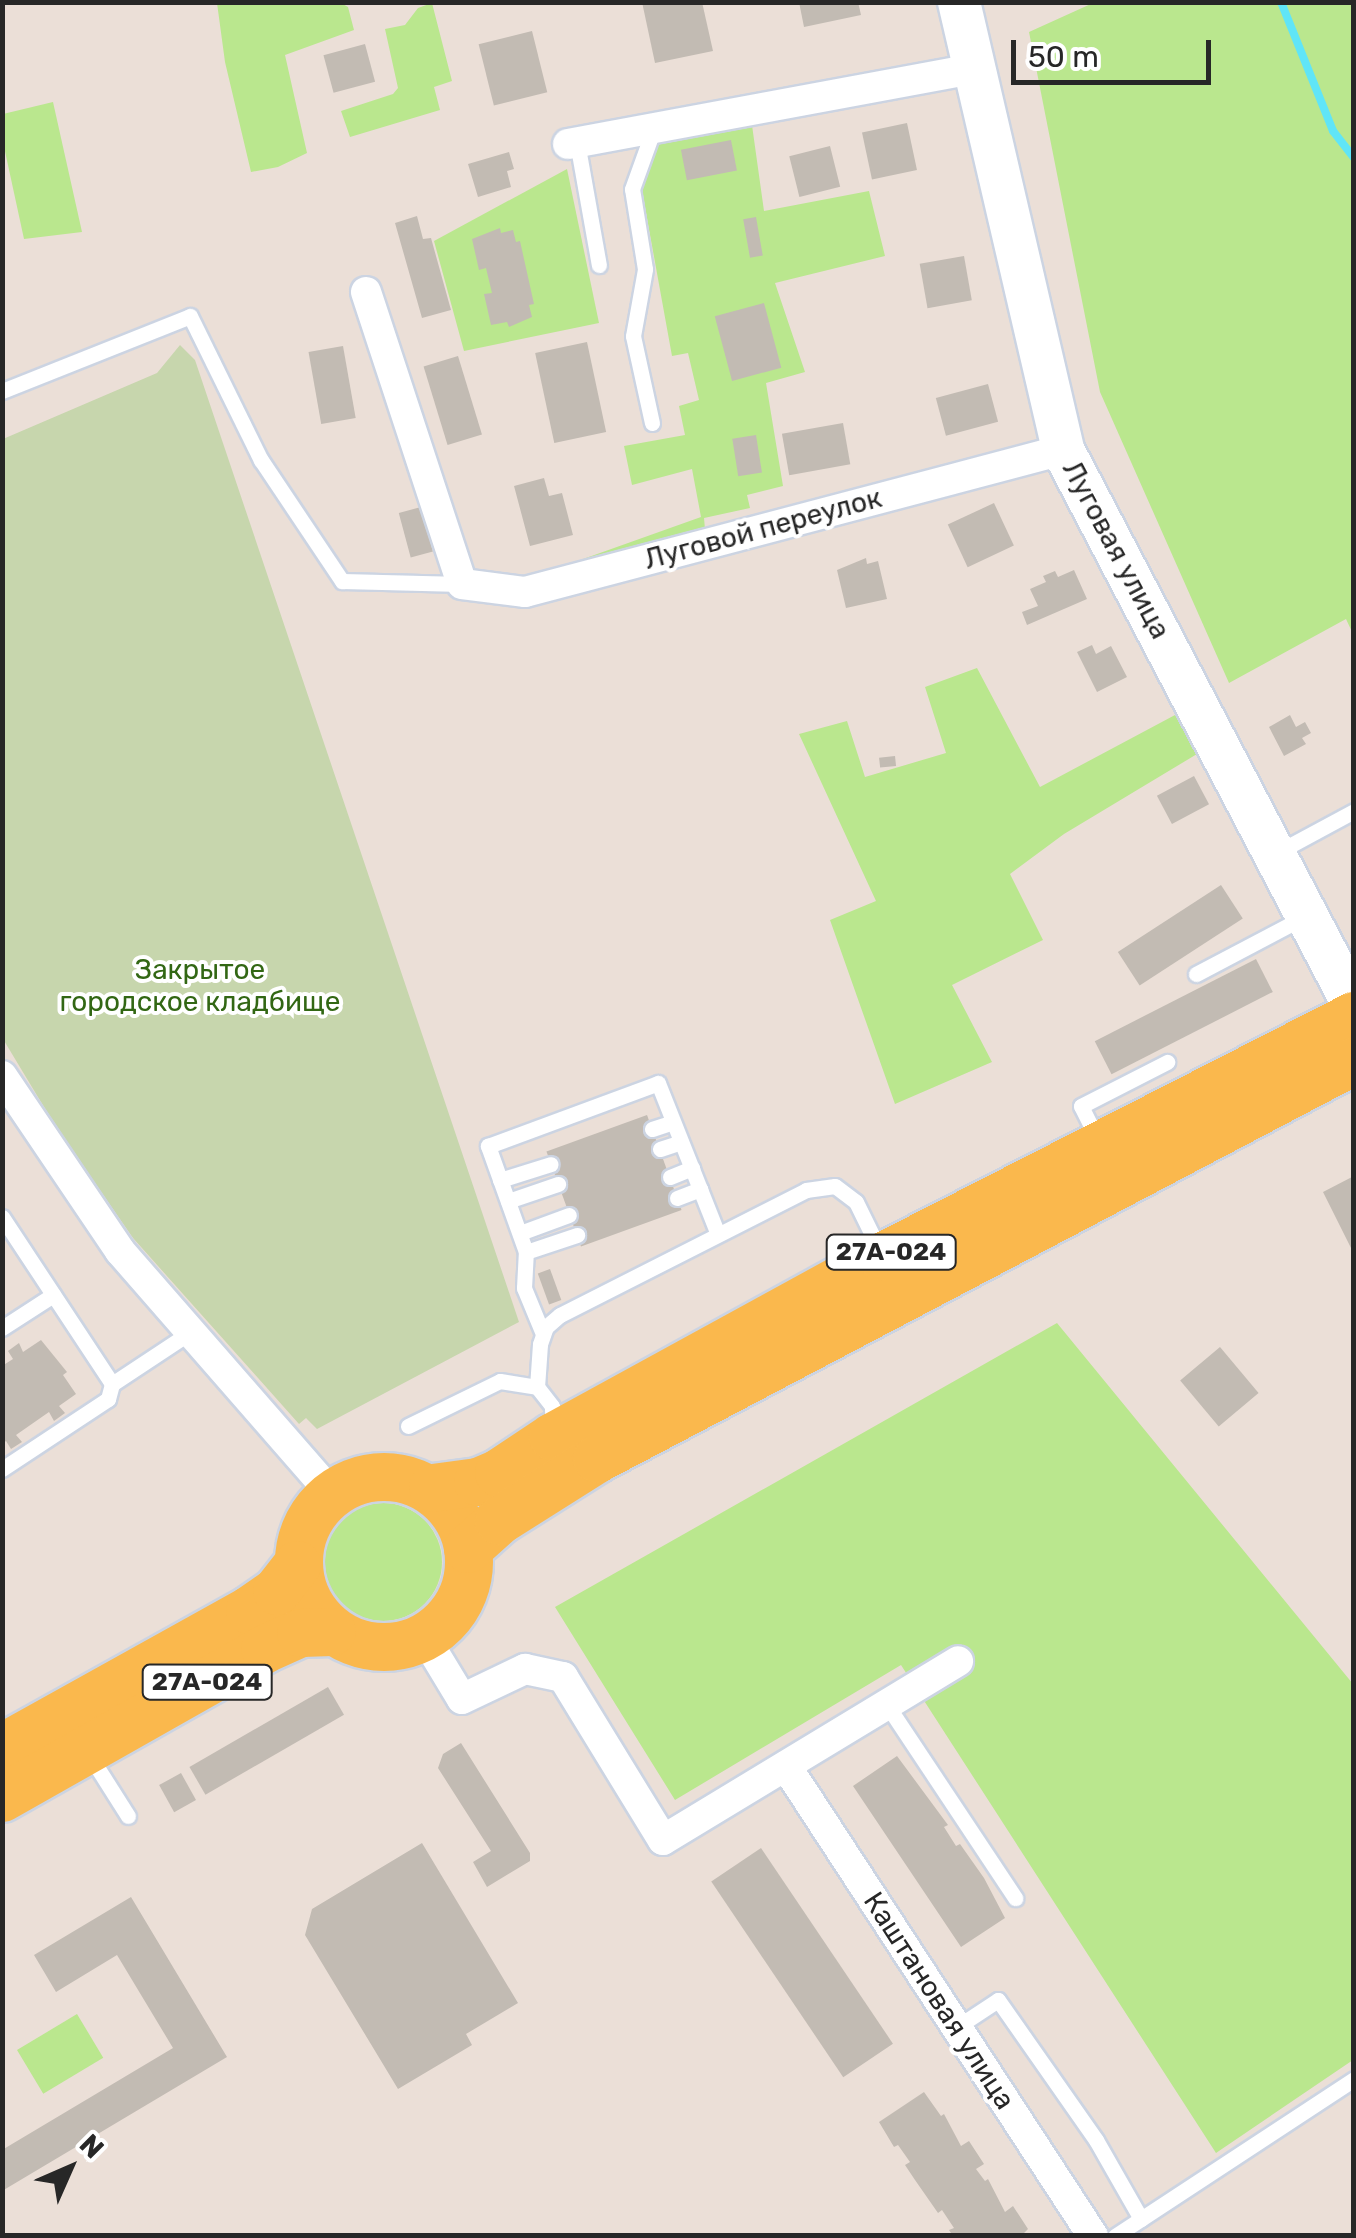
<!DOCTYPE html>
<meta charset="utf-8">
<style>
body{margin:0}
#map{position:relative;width:1356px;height:2238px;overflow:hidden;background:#ebdfd7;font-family:Rubik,sans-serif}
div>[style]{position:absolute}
.green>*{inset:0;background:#bae78e;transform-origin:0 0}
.round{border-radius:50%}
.cemetery>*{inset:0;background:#c7d6ad}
.stream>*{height:8px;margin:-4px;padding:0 4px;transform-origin:4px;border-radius:4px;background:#60e5f7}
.building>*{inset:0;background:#c2bbb3;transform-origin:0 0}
.roads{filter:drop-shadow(2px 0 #ccd4e2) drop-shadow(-2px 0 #ccd4e2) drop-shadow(0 2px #ccd4e2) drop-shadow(0 -2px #ccd4e2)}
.lane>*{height:15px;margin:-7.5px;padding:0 7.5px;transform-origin:7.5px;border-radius:7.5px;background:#fff}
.street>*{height:30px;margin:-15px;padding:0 15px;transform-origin:15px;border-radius:15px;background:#fff}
.secondary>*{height:42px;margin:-21px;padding:0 21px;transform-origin:21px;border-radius:21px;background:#fff}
.primary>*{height:48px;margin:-24px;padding:0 24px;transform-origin:24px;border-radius:24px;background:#fab84d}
.primary>.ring{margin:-24px;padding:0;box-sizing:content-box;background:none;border:48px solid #fab84d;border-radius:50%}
span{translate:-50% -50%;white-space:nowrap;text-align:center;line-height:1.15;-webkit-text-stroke:8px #fff;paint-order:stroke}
.shield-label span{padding:2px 8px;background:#fff;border:2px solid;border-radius:8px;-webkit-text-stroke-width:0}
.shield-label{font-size:25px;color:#272727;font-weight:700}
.street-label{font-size:28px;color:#272727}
.park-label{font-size:28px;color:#326714}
.frame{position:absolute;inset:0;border:5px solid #272727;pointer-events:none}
.north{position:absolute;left:20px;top:2118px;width:100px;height:100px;-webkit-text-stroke:8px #fff;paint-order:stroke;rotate:45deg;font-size:28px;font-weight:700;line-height:40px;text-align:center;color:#272727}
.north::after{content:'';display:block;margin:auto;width:35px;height:45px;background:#272727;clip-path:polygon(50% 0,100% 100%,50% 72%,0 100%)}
.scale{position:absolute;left:1011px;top:40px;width:200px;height:45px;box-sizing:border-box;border:5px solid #272727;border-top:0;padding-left:12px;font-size:30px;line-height:35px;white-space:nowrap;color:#272727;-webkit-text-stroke:8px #fff;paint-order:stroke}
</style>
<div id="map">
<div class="green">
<i style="clip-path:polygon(339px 2px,348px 7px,354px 30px,285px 55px,307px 153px,278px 167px,251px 172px,225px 62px,217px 3px)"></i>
<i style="clip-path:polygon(432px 3px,452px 81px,434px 87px,440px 110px,350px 137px,341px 111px,393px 94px,398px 88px,385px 29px,405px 25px,418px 8px)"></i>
<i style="clip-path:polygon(1093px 3px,1353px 3px,1353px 634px,1346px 619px,1229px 683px,1100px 392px,1029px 32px)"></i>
<i style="clip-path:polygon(53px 102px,82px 232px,24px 239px,3px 142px,3px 114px)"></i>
<i style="clip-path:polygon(751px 118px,764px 211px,869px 191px,885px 256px,775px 283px,805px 372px,766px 383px,783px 486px,747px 495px,750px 508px,704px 518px,705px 529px,527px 579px,701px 517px,692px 469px,632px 485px,624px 446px,685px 435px,679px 406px,699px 400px,688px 353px,672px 356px,641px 185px,656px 135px)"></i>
<i style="clip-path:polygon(567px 169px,599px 323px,464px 351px,434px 241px)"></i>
<i style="clip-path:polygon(977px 668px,1040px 787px,1175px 715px,1197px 754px,1064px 834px,1010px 874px,1043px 940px,952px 985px,992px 1062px,895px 1104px,830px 920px,876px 901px,799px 734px,847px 721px,865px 777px,946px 753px,925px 687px)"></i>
<i style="clip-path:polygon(1057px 1323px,1353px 1684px,1353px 2060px,1216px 2153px,901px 1665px,675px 1800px,555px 1607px)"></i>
<i class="round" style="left:324px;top:1503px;width:118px;height:118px"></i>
<i style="left:77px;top:2014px;width:51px;height:70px;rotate:59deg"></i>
</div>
<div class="cemetery">
<i style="clip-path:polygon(180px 345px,195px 360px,519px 1322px,317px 1429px,306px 1418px,299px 1424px,133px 1238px,56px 1127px,3px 1039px,3px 439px,157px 373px)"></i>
</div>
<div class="stream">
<i style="left:1281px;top:2px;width:139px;rotate:68deg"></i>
<i style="left:1333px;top:131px;width:34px;rotate:52deg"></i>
</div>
<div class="building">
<i style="clip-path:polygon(642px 2px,702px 2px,713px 51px,655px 63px)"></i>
<i style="clip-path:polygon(799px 2px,858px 2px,861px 15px,804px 27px)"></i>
<i style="left:532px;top:31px;width:63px;height:55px;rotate:76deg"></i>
<i style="left:365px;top:44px;width:39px;height:43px;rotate:75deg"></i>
<i style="left:907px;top:123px;width:48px;height:46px;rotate:78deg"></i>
<i style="left:731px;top:140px;width:31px;height:51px;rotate:79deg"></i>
<i style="left:830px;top:146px;width:42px;height:42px;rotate:76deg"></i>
<i style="clip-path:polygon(509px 152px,514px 169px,507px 171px,511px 187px,478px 197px,468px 164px)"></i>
<i style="clip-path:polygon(417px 216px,423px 239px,431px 238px,451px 310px,422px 318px,395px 223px)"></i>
<i style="left:756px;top:217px;width:39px;height:13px;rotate:80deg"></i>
<i style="clip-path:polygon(500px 228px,501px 233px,513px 230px,516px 242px,520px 241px,534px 304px,529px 305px,532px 317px,509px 327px,507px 322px,491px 325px,484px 294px,492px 293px,486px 268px,479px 270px,472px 239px)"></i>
<i style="left:964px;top:256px;width:45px;height:45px;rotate:80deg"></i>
<i style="left:764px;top:303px;width:67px;height:51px;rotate:75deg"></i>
<i style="left:587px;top:342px;width:92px;height:53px;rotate:78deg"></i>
<i style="left:343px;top:346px;width:73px;height:35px;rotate:80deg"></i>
<i style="left:458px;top:356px;width:82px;height:36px;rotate:73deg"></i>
<i style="left:988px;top:384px;width:39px;height:54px;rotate:75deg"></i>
<i style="left:843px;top:423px;width:42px;height:62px;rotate:80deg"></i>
<i style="left:756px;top:435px;width:38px;height:24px;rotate:81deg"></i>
<i style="clip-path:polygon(544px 478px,549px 496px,562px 493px,573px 535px,530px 546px,514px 486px)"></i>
<i style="left:994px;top:503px;width:47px;height:51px;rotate:65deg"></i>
<i style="left:421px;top:507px;width:46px;height:23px;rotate:75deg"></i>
<i style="clip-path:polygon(866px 558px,867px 564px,878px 561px,887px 599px,846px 608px,837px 570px)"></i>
<i style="clip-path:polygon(1074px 570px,1087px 599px,1027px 625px,1022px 612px,1038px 606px,1030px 589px,1046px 582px,1043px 576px,1055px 571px,1058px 577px)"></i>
<i style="clip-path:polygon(1092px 645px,1096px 654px,1111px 646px,1127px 677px,1097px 692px,1077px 652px)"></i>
<i style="clip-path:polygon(1290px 715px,1296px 727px,1305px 722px,1311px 733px,1302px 738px,1306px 744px,1284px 756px,1269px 727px)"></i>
<i style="left:895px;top:756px;width:10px;height:16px;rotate:84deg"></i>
<i style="left:1194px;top:776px;width:32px;height:42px;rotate:62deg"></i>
<i style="left:1221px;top:885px;width:40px;height:123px;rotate:57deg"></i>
<i style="left:1256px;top:959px;width:37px;height:181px;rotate:63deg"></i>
<i style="left:647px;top:1115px;width:101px;height:107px;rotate:70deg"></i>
<i style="clip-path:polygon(1352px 1177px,1354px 1181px,1354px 1254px,1323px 1192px)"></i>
<i style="left:550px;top:1269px;width:33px;height:13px;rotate:70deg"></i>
<i style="clip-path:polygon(41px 1340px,67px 1372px,63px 1375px,76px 1394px,59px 1406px,65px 1413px,54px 1421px,49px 1412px,16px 1435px,22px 1442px,11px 1449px,6px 1441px,2px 1444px,2px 1366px,13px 1359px,8px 1351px,19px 1343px,23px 1352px)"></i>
<i style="left:1220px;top:1347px;width:60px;height:52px;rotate:50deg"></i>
<i style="left:328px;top:1687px;width:32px;height:160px;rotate:60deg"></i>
<i style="clip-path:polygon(461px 1743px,530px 1853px,530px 1861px,487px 1887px,473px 1862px,491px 1851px,438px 1768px,443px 1754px)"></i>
<i style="clip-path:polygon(897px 1756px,948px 1825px,944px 1827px,956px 1846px,960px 1844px,984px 1878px,1005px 1918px,961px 1947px,853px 1786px)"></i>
<i style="left:181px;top:1773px;width:31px;height:25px;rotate:61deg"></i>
<i style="clip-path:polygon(422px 1843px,518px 2003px,466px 2034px,472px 2045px,398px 2089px,305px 1935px,312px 1909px)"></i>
<i style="left:761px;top:1848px;width:236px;height:60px;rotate:56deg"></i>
<i style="clip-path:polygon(131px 1897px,227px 2057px,2px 2191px,2px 2150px,173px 2048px,117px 1955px,56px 1992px,34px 1955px)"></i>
<i style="clip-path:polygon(924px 2092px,941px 2116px,944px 2114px,961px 2146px,969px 2141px,984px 2164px,976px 2169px,985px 2181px,988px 2179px,1005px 2212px,1013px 2206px,1028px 2229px,1021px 2236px,953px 2236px,949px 2230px,954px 2228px,942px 2210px,938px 2213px,915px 2180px,905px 2165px,910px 2162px,898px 2145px,894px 2147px,879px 2122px)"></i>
</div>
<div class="roads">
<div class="lane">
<i style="left:577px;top:142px;width:125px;rotate:79.9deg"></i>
<i style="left:2px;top:391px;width:202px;rotate:-21.7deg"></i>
<i style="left:190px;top:316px;width:161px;rotate:63.8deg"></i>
<i style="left:261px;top:460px;width:146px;rotate:56.2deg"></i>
<i style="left:342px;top:581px;width:120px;rotate:1.4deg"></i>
<i style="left:652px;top:423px;width:89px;rotate:-102.3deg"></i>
<i style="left:633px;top:336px;width:68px;rotate:-79.8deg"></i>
<i style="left:645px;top:269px;width:81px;rotate:-99.2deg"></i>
<i style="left:632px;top:189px;width:65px;rotate:-70.2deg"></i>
<i style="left:1276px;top:853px;width:89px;rotate:-28.3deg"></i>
<i style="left:1196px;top:974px;width:122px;rotate:-27.8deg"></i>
<i style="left:652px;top:1129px;width:22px;rotate:-18deg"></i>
<i style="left:1099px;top:1142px;width:40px;rotate:-116.6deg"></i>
<i style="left:1081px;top:1106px;width:97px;rotate:-27.1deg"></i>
<i style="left:660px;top:1149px;width:22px;rotate:-18deg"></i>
<i style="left:670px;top:1177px;width:24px;rotate:-22deg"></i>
<i style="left:500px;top:1180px;width:53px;rotate:-17.4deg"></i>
<i style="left:677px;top:1198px;width:25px;rotate:-21deg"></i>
<i style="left:508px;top:1201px;width:53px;rotate:-18.8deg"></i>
<i style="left:2px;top:1217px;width:200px;rotate:56.6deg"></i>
<i style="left:112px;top:1384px;width:92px;rotate:-33.5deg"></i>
<i style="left:520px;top:1233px;width:52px;rotate:-20.2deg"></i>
<i style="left:526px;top:1252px;width:54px;rotate:-18.4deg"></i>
<i style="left:2px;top:1328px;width:61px;rotate:-32.9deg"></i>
<i style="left:543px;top:1334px;width:50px;rotate:-112.4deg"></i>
<i style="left:524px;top:1288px;width:36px;rotate:-87deg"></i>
<i style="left:526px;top:1252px;width:113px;rotate:-109.7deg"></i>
<i style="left:488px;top:1146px;width:181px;rotate:-20.3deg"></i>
<i style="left:658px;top:1083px;width:160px;rotate:68.4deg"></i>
<i style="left:408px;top:1426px;width:102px;rotate:-26.1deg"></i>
<i style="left:500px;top:1381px;width:37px;rotate:9deg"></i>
<i style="left:553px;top:1428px;width:22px;rotate:-93deg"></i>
<i style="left:552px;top:1406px;width:24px;rotate:-128deg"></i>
<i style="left:537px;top:1387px;width:43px;rotate:-86deg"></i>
<i style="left:540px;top:1344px;width:18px;rotate:-71deg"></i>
<i style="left:546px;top:1327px;width:18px;rotate:-41deg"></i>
<i style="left:560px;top:1315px;width:276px;rotate:-26.9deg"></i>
<i style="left:806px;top:1190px;width:29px;rotate:-8deg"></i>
<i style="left:835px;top:1186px;width:26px;rotate:37deg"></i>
<i style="left:856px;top:1202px;width:55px;rotate:63.9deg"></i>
<i style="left:2px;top:1469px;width:127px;rotate:-33.4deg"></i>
<i style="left:108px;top:1399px;width:16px;rotate:-75deg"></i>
<i style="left:887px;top:1705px;width:232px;rotate:56.4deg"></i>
<i style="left:90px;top:1756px;width:71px;rotate:57.7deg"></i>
<i style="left:957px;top:2027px;width:49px;rotate:-33.4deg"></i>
<i style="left:998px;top:2000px;width:171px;rotate:55deg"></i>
<i style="left:1096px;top:2140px;width:91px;rotate:60.3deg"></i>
<i style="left:1115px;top:2236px;width:286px;rotate:-33.3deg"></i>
</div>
<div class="street">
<i style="left:568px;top:144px;width:413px;rotate:-10.5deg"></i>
<i style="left:366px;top:292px;width:307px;rotate:71.8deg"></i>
<i style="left:462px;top:584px;width:64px;rotate:7.2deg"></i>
<i style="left:525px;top:592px;width:556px;rotate:-14.79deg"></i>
<i style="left:2px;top:1076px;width:211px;rotate:56deg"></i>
<i style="left:120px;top:1251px;width:322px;rotate:48.9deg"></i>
<i style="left:425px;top:1638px;width:71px;rotate:58.8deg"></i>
<i style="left:462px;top:1699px;width:70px;rotate:-25.5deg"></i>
<i style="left:525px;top:1669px;width:39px;rotate:12deg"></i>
<i style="left:563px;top:1677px;width:191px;rotate:58.5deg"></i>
<i style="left:663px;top:1840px;width:345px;rotate:-31.2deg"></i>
<i style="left:786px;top:1766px;width:561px;rotate:56.85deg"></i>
</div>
<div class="secondary">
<i style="left:959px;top:2px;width:460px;rotate:76.9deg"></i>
<i style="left:1063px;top:450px;width:628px;rotate:62.37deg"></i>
</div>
<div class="primary">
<i class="ring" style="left:299px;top:1477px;width:122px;height:122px"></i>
<i style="left:433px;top:1488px;width:45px;rotate:-7.6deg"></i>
<i style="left:478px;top:1482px;width:23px;rotate:-23deg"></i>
<i style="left:499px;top:1473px;width:65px;rotate:-33.7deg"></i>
<i style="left:553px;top:1437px;width:375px;rotate:-28.7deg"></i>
<i style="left:882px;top:1257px;width:530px;rotate:-27.05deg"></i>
<i style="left:468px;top:1549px;width:42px;rotate:-42.1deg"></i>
<i style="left:499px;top:1521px;width:116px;rotate:-32.3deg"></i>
<i style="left:597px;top:1459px;width:855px;rotate:-27.73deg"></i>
<i style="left:2px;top:1748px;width:284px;rotate:-29.1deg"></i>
<i style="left:250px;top:1610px;width:33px;rotate:-35deg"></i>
<i style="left:277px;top:1591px;width:33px;rotate:-52deg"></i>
<i style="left:2px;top:1798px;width:302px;rotate:-29.5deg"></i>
<i style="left:265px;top:1649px;width:39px;rotate:-24deg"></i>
<i style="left:301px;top:1633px;width:31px;rotate:-2deg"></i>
</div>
</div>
<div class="shield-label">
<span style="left:891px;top:1252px">27А-024</span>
<span style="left:207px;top:1682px">27А-024</span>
</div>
<div class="street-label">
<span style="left:763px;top:529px;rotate:-15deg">Луговой переулок</span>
<span style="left:1116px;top:550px;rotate:62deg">Луговая улица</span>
<span style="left:939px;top:2001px;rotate:57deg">Каштановая улица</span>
</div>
<div class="park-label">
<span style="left:200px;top:986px">Закрытое<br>городское кладбище</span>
</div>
<div class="frame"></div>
<div class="north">N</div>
<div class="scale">50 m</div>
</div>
